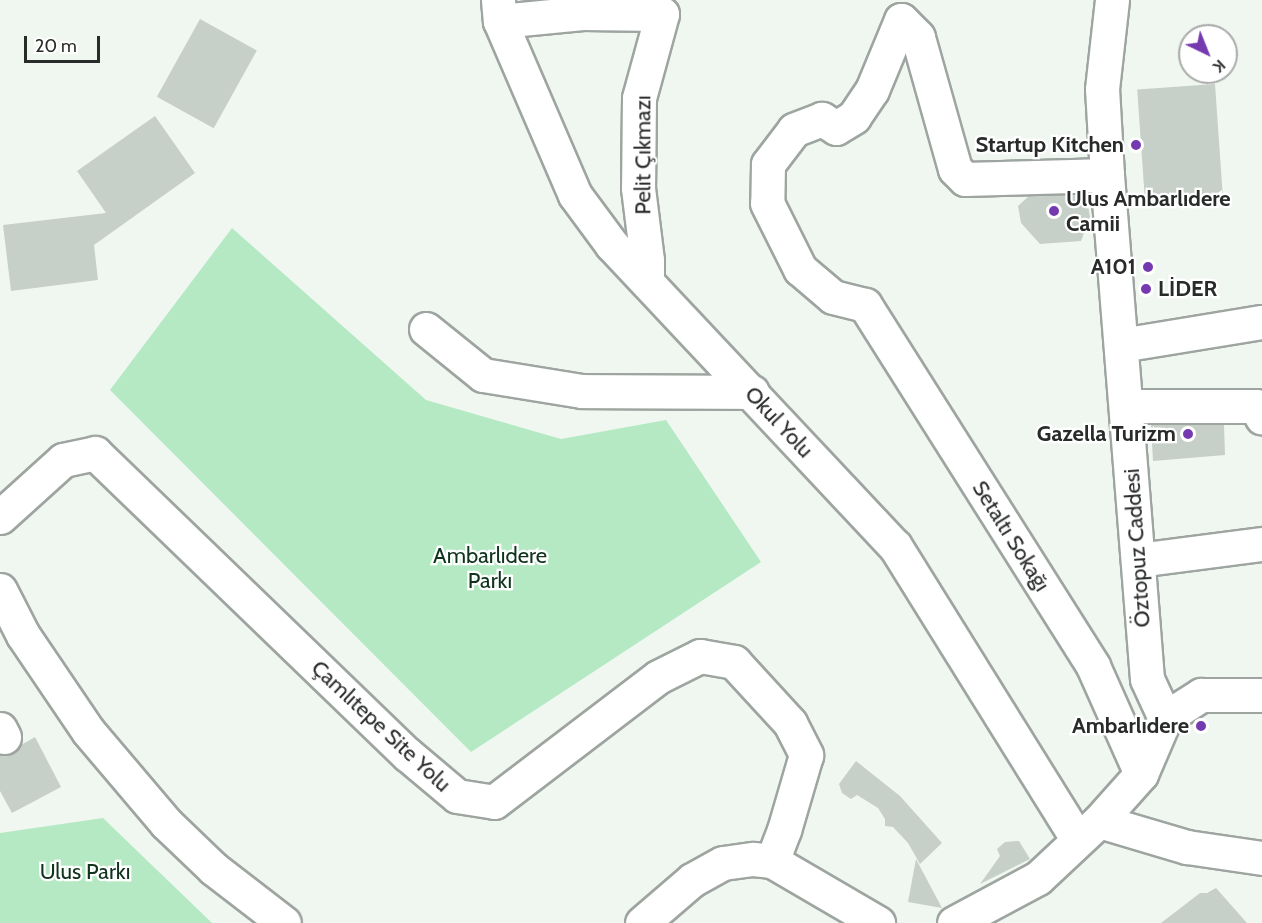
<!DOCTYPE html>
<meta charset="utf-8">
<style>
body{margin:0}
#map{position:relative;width:1262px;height:923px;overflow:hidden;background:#f0f7f1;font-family:Cabin,sans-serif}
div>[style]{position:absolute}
.green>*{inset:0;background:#b4e9c3}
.building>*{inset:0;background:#c7cfc9;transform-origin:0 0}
.roads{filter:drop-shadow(2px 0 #9ea5a0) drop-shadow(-2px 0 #9ea5a0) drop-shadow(0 2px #9ea5a0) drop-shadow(0 -2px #9ea5a0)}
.minor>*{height:33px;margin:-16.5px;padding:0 16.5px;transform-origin:16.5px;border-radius:16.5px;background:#fff}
.major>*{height:33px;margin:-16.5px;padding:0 16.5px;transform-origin:16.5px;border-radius:16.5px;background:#fff}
.dots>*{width:16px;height:16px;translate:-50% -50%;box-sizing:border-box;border:3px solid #fff;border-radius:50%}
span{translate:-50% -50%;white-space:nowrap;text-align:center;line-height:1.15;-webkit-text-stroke:4.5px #fff;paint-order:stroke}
.poi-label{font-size:22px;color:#282b29;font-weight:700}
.right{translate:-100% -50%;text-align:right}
.left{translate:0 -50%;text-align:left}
.street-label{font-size:22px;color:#282b29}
.park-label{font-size:22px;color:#0f331d}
.north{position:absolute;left:1178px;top:24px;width:60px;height:60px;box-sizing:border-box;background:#fff;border:2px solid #a9aaa9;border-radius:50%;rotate:137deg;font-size:16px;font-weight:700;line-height:24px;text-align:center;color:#282b29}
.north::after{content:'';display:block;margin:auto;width:21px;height:27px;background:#753ab0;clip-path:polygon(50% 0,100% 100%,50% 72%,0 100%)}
.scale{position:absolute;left:24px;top:36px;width:76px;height:27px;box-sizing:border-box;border:3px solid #282b29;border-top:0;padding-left:8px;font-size:18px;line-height:21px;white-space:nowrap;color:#282b29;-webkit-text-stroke:4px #fff;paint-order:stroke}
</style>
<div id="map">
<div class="green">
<i style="clip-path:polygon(232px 228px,426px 400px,561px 439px,666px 420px,761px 562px,471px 752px,110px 390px)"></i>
<i style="clip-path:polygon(103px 818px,212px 923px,0 923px,0 833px)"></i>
</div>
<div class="building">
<i style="left:200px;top:19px;width:65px;height:89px;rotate:29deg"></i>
<i style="left:1215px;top:84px;width:116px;height:78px;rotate:86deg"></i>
<i style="clip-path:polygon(155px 116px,195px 173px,94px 245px,98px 280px,11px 291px,3px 225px,106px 213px,77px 171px)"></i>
<i style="clip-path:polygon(1086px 194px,1090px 217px,1081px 241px,1040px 244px,1021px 223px,1018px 206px,1029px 196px)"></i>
<i style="clip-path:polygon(1151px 425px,1224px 425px,1225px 455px,1153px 461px)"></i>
<i style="clip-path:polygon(35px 737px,61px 787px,12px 813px,0 791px,0 756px,13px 753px,21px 745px)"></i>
<i style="clip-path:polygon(856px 761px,900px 796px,942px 843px,920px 864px,908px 843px,893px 827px,885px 826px,885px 819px,878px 808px,857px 795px,851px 799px,842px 793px,839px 784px)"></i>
<i style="clip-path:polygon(1019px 841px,1030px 859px,980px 884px,1000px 856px,997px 849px,1005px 842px)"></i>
<i style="clip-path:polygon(916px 859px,942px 908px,908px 902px)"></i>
<i style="clip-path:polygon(1216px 888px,1247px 923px,1161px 923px,1200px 893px,1207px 893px)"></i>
</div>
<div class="roads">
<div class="minor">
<i style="left:498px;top:0;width:21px;rotate:85deg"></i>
<i style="left:500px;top:21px;width:189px;rotate:66.7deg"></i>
<i style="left:575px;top:195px;width:62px;rotate:53.5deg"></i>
<i style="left:612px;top:245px;width:413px;rotate:46.8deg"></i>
<i style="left:895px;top:546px;width:346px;rotate:58.1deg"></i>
<i style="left:500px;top:21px;width:83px;rotate:-5.5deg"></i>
<i style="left:583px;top:13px;width:79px;rotate:0.7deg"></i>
<i style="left:662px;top:14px;width:87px;rotate:105.3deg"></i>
<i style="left:639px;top:98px;width:90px;rotate:90.6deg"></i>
<i style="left:638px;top:188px;width:73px;rotate:82.9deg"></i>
<i style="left:647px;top:260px;width:20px;rotate:90deg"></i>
<i style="left:1107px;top:175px;width:142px;rotate:178.4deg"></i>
<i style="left:965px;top:179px;width:14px;rotate:-135deg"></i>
<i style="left:955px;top:169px;width:137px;rotate:-105.7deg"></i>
<i style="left:918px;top:37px;width:24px;rotate:-135deg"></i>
<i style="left:901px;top:20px;width:76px;rotate:112.5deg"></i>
<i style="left:872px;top:90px;width:32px;rotate:124deg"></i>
<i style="left:854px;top:117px;width:21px;rotate:149deg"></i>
<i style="left:836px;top:128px;width:17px;rotate:-147deg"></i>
<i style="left:822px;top:119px;width:30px;rotate:159deg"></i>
<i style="left:794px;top:130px;width:43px;rotate:127.4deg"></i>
<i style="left:768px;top:164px;width:39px;rotate:91deg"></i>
<i style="left:767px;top:203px;width:74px;rotate:63.4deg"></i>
<i style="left:800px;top:269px;width:43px;rotate:40.3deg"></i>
<i style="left:833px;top:297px;width:33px;rotate:14deg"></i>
<i style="left:865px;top:305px;width:427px;rotate:57.7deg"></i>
<i style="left:1093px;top:666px;width:118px;rotate:66deg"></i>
<i style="left:426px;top:329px;width:73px;rotate:38.9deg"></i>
<i style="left:483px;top:375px;width:100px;rotate:9.2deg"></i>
<i style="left:582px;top:391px;width:170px;rotate:0.3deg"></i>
<i style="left:1121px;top:345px;width:143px;rotate:-9.3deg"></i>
<i style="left:1126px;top:406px;width:130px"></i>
<i style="left:1256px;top:406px;width:13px;rotate:63deg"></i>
<i style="left:0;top:517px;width:85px;rotate:-42.1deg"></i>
<i style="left:63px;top:460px;width:33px;rotate:-12deg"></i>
<i style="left:95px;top:453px;width:434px;rotate:44deg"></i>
<i style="left:407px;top:754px;width:65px;rotate:40deg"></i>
<i style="left:457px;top:796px;width:37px;rotate:9deg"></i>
<i style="left:494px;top:802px;width:206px;rotate:-37.3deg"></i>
<i style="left:658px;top:677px;width:47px;rotate:-26.6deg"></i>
<i style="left:700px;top:656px;width:35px;rotate:10deg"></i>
<i style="left:734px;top:662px;width:83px;rotate:47.4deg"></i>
<i style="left:790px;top:723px;width:36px;rotate:63deg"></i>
<i style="left:806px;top:755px;width:78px;rotate:106.3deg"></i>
<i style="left:784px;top:830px;width:33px;rotate:111deg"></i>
<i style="left:1138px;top:560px;width:125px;rotate:-7.4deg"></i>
<i style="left:1165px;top:718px;width:43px;rotate:-32.6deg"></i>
<i style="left:1201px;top:695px;width:61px"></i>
<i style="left:0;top:729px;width:9px;rotate:63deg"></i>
<i style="left:1099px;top:821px;width:92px;rotate:16.5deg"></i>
<i style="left:1187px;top:847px;width:76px;rotate:8.3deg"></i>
<i style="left:642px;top:923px;width:66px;rotate:-40.7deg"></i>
<i style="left:692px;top:880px;width:35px;rotate:-29deg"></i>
<i style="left:723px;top:863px;width:30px;rotate:-8deg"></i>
<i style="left:753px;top:859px;width:19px;rotate:6deg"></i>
<i style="left:772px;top:861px;width:123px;rotate:30.3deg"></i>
<i style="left:954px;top:923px;width:95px;rotate:-28.2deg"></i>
<i style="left:1038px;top:878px;width:83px;rotate:-43.1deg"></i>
<i style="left:1099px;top:821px;width:63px;rotate:-48.2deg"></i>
<i style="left:1141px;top:774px;width:61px;rotate:-66.8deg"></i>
<i style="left:1165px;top:718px;width:43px;rotate:-114.8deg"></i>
<i style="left:1147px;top:679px;width:506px;rotate:-94.54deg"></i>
<i style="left:1107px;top:175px;width:86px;rotate:-93.3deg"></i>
<i style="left:1102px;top:89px;width:90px;rotate:-83.6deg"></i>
</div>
<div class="major">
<i style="left:0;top:590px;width:51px;rotate:62.9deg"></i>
<i style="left:23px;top:635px;width:116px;rotate:55.9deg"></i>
<i style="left:88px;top:731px;width:121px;rotate:49.7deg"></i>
<i style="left:166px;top:823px;width:66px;rotate:43.8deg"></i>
<i style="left:214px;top:869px;width:88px;rotate:37.6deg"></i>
</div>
</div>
<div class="dots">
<i style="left:1136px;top:145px;background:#753ab0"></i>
<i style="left:1054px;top:211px;background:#753ab0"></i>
<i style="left:1148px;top:267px;background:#753ab0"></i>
<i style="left:1146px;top:289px;background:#753ab0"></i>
<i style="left:1188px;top:434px;background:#753ab0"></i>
<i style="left:1201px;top:726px;background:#753ab0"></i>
</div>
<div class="poi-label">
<span class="right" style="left:1124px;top:145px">Startup Kitchen</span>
<span class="left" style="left:1066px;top:211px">Ulus Ambarlıdere<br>Camii</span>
<span class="right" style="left:1136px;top:267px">A101</span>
<span class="left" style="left:1158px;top:289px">LİDER</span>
<span class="right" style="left:1176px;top:434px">Gazella Turizm</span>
<span class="right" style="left:1189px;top:726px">Ambarlıdere</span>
</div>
<div class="street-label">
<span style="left:643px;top:155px;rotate:-90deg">Pelit Çıkmazı</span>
<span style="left:779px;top:422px;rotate:47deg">Okul Yolu</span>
<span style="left:1011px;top:536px;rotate:58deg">Setaltı Sokağı</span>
<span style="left:1137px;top:548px;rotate:-94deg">Öztopuz Caddesi</span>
<span style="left:381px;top:726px;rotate:43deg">Çamlıtepe Site Yolu</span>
</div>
<div class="park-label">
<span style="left:490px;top:568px">Ambarlıdere<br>Parkı</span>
<span style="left:85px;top:872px">Ulus Parkı</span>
</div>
<div class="north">K</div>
<div class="scale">20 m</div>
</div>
